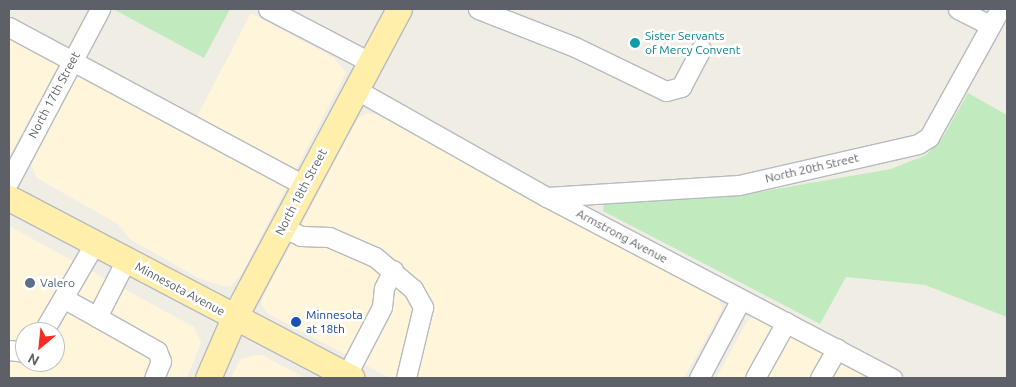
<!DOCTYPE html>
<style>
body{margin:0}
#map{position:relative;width:1016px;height:387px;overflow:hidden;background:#f0ede5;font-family:Ubuntu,sans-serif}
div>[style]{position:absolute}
.commercial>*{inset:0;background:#fff5db}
.green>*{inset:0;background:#c1eabf}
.roads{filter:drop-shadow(1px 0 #b7bbc0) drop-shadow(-1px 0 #b7bbc0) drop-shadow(0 1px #b7bbc0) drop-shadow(0 -1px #b7bbc0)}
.minor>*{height:19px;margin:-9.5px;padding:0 9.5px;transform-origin:9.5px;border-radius:9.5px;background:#fff}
.major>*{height:25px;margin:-12.5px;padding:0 12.5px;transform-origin:12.5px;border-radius:12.5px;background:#ffefab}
.dots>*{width:14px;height:14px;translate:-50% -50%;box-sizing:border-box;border:2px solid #fff;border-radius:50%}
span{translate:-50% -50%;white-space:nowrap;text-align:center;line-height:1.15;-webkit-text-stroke:5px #fff;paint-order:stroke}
.culture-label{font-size:12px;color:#0d838f}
.left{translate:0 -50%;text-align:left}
.street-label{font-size:12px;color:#5d6167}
.service-label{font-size:12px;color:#4e5e75}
.transit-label{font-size:12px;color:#164399}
.frame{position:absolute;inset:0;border:10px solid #5d6167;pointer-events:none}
.north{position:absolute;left:15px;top:322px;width:50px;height:50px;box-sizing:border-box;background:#fff;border:1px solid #bec0c2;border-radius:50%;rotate:208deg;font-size:14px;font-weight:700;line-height:20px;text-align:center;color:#5d6167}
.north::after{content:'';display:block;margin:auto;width:18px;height:22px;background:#f82c23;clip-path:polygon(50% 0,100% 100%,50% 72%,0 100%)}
</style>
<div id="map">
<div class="commercial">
<i style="clip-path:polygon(251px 13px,334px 58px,346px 73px,241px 275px,230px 286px,223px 286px,198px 278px,130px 239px,118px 224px,37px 178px,31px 165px,79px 72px,190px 130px)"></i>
<i style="clip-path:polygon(9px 35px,60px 62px,9px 157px)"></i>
<i style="clip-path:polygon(367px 113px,378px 115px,719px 300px,722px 309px,684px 378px,390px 378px,267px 313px,261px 304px,267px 289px,358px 118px)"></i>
<i style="clip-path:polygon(evenodd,9px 226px,194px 327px,201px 342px,187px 378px,9px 378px,9px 226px,25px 332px,55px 332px,55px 362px,25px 362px,25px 332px)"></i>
<i style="clip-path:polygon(755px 318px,863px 374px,860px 378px,716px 378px,748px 320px)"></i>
<i style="clip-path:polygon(254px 355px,262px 355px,305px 378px,231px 378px,241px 359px)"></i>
</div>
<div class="green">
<i style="clip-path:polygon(113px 9px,230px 9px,204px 58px)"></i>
<i style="clip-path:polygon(968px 93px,1007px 115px,1007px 317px,925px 285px,846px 277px,820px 324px,603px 211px,604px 204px,759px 192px,891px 169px,926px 155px,942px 139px)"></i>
</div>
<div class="roads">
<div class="minor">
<i style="left:268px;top:9px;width:115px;rotate:27.5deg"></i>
<i style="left:478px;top:9px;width:104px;rotate:21.4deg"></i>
<i style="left:575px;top:47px;width:101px;rotate:25.8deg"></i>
<i style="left:666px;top:91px;width:16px;rotate:-15deg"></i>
<i style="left:681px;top:87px;width:43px;rotate:-62.2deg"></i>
<i style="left:958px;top:9px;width:36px;rotate:27deg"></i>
<i style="left:9px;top:27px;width:335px;rotate:28.2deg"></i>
<i style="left:355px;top:89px;width:220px;rotate:29.4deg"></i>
<i style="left:547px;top:197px;width:390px;rotate:27.7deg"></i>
<i style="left:9px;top:181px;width:195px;rotate:-62.1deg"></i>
<i style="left:547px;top:197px;width:192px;rotate:-3.6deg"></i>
<i style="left:739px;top:185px;width:184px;rotate:-12.9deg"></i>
<i style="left:918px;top:144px;width:13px;rotate:-32deg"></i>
<i style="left:929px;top:137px;width:146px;rotate:-61deg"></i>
<i style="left:282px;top:227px;width:21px;rotate:25deg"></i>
<i style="left:301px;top:236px;width:28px;rotate:2deg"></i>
<i style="left:329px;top:237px;width:50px;rotate:23.5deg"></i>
<i style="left:375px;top:257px;width:50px;rotate:40.1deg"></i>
<i style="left:413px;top:289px;width:21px;rotate:61deg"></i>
<i style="left:423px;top:307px;width:73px;rotate:103.5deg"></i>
<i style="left:126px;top:260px;width:64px;rotate:117deg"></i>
<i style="left:97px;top:317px;width:69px;rotate:29.5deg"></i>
<i style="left:157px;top:351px;width:11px;rotate:68deg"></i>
<i style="left:161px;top:361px;width:18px;rotate:112deg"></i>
<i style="left:63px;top:298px;width:39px;rotate:29deg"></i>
<i style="left:43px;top:332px;width:103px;rotate:-59.7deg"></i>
<i style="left:9px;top:350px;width:16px;rotate:7deg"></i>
<i style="left:345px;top:378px;width:80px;rotate:-62.5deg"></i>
<i style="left:382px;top:307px;width:19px;rotate:-84deg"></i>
<i style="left:384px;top:288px;width:20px;rotate:-63deg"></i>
<i style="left:699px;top:378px;width:89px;rotate:-62deg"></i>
<i style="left:755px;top:378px;width:64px;rotate:-61deg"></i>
<i style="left:820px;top:378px;width:34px;rotate:-60deg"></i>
</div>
<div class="major">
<i style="left:9px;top:198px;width:387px;rotate:27.7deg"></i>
<i style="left:208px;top:378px;width:65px;rotate:-66.6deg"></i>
<i style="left:234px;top:318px;width:350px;rotate:-61.9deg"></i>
</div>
</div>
<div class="dots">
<i style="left:635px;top:43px;background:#0f9aa8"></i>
<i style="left:30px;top:283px;background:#5c6f8a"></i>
<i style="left:296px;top:322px;background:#1a4fb4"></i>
</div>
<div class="culture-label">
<span class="left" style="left:645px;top:43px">Sister Servants<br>of Mercy Convent</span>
</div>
<div class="street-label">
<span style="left:54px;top:95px;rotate:-62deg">North 17th Street</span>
<span style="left:812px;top:168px;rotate:-13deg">North 20th Street</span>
<span style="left:301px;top:192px;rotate:-62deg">North 18th Street</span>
<span style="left:622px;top:236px;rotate:28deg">Armstrong Avenue</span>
<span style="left:180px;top:289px;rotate:28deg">Minnesota Avenue</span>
</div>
<div class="service-label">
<span class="left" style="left:40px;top:283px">Valero</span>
</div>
<div class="transit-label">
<span class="left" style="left:306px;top:322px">Minnesota<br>at 18th</span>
</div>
<div class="frame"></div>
<div class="north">N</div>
</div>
